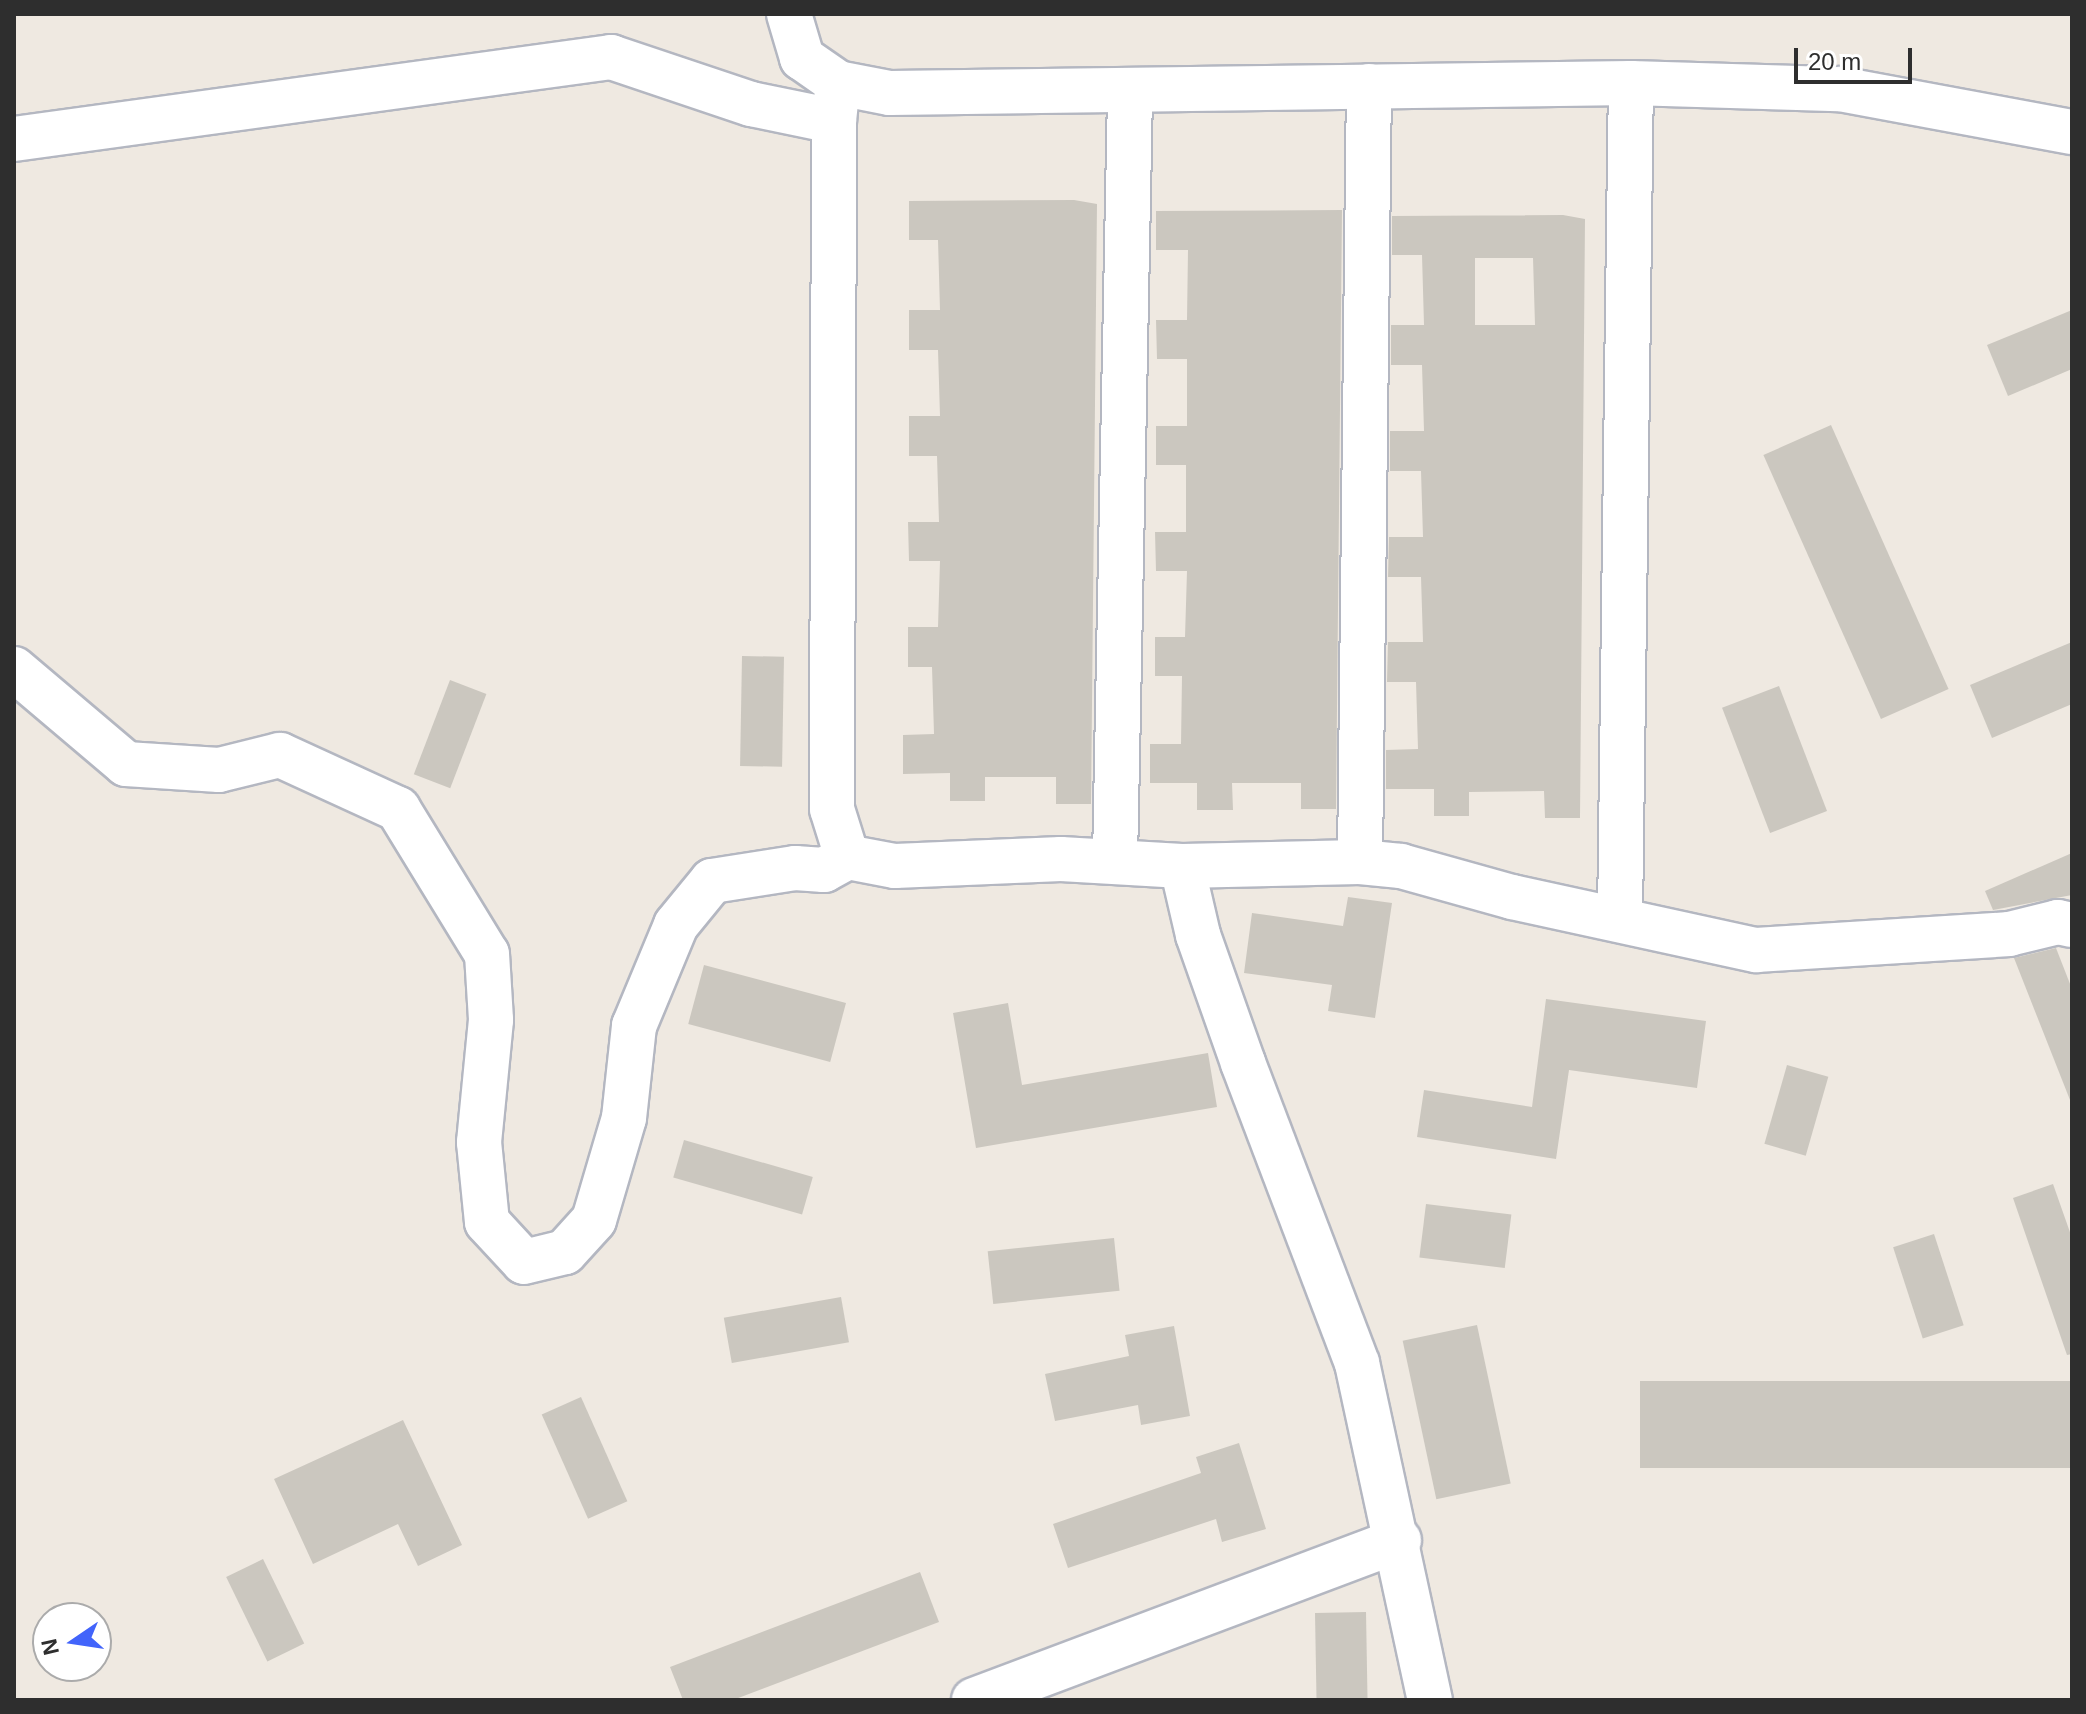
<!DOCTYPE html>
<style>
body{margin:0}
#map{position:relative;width:2086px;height:1714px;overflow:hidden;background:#efe9e1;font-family:Arial,sans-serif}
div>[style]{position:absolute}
.building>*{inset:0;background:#cbc7bf;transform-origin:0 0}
.roads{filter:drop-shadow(2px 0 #b4b7c1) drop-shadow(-2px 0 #b4b7c1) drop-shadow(0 2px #b4b7c1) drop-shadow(0 -2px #b4b7c1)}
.minor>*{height:44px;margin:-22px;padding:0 22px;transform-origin:22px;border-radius:22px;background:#fff}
span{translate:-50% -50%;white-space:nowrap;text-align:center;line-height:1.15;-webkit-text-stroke:6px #fff;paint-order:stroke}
.frame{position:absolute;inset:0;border:16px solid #2e2e2e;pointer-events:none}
.north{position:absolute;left:32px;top:1602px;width:80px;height:80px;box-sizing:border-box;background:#fff;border:2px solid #ababab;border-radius:50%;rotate:257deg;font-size:22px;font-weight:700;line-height:32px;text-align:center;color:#2e2e2e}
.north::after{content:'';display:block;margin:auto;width:28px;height:36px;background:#4264fb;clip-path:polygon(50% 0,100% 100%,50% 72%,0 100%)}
.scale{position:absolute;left:1794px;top:48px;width:118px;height:36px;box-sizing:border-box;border:4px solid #2e2e2e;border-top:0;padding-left:10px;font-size:24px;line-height:28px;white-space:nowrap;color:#2e2e2e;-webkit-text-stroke:6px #fff;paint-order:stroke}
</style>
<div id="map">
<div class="building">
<i style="clip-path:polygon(1074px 200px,1097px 204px,1091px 804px,1056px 804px,1056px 777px,985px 777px,985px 801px,950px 801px,950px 773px,903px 774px,903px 735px,934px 734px,932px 667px,908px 667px,908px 627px,938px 627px,940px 561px,909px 561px,908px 522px,939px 522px,937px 456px,909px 456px,909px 416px,940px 416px,938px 350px,909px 350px,909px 310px,940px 310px,938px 240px,909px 240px,909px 201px)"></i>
<i style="clip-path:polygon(1342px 210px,1336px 809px,1301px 809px,1301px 783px,1232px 783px,1233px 810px,1197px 810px,1197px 783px,1150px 783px,1150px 744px,1181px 744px,1182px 676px,1155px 676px,1155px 637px,1185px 637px,1187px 571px,1156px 571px,1155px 532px,1186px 532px,1186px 465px,1156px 465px,1156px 426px,1187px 426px,1187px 359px,1157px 359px,1156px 320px,1187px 320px,1188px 250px,1156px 250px,1156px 211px)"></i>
<i style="clip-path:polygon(evenodd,1563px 215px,1585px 219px,1580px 818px,1545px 818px,1544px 791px,1469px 792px,1469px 816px,1434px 816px,1434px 789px,1386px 789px,1386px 750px,1418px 749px,1416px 682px,1387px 682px,1388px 642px,1423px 642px,1421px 577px,1388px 577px,1389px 537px,1423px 537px,1421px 471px,1390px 471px,1390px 431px,1424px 431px,1422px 365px,1391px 365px,1391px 325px,1424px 325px,1422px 255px,1392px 255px,1392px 216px,1563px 215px,1475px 258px,1533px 258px,1535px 325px,1475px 325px,1475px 258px)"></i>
<i style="clip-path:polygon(2072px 310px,2072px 369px,2008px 396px,1987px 345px)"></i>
<i style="left:1831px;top:425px;width:289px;height:74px;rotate:66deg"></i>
<i style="clip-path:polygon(2072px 642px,2072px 704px,1992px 738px,1970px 685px)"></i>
<i style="left:742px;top:656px;width:42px;height:110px;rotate:1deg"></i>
<i style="left:450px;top:680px;width:39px;height:101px;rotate:21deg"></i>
<i style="left:1779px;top:686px;width:134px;height:61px;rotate:69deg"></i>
<i style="clip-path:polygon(2072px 853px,2072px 895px,1993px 910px,1985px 891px)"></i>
<i style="clip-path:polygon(1348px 897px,1392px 903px,1375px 1018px,1328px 1011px,1332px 985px,1244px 973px,1252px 913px,1343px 926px)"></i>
<i style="clip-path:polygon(2056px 948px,2072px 989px,2070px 1100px,2014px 958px)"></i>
<i style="left:704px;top:965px;width:147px;height:61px;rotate:15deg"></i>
<i style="clip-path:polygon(1546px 999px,1706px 1021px,1697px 1088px,1569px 1070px,1556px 1159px,1417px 1137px,1424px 1090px,1532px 1107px)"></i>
<i style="clip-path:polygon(1008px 1003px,1022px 1085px,1208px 1053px,1217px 1107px,976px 1148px,953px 1013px)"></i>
<i style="left:1787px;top:1065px;width:43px;height:82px;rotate:16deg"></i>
<i style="left:684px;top:1140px;width:134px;height:39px;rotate:16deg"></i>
<i style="clip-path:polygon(2053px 1184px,2072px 1238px,2072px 1354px,2067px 1355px,2013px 1198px)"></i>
<i style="left:1426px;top:1204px;width:86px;height:54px;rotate:7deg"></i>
<i style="left:1934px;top:1234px;width:96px;height:43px;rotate:72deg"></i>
<i style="left:1114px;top:1238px;width:53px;height:127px;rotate:84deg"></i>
<i style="left:841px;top:1297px;width:46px;height:119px;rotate:80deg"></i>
<i style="left:1477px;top:1325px;width:162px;height:76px;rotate:78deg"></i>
<i style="clip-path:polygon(1174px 1326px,1190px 1416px,1141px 1425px,1138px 1405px,1055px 1421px,1045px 1374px,1129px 1356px,1125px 1335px)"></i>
<i style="left:2072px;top:1381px;width:87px;height:432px;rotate:90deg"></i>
<i style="left:581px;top:1397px;width:114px;height:43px;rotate:66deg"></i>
<i style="clip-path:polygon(403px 1420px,462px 1545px,418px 1566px,398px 1524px,313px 1564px,274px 1479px)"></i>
<i style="clip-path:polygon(1239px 1443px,1266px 1529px,1222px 1542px,1216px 1519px,1068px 1568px,1053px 1524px,1201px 1473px,1196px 1457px)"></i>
<i style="left:263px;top:1559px;width:94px;height:41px;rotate:64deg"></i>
<i style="clip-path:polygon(920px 1572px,939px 1622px,733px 1700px,683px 1700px,670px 1667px)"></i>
<i style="left:1366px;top:1612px;width:88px;height:51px;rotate:89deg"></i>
</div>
<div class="roads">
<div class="minor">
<i style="left:789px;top:14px;width:46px;rotate:73.5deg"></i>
<i style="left:802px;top:58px;width:44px;rotate:34.8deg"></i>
<i style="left:838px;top:83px;width:53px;rotate:10.9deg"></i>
<i style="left:890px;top:93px;width:741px;rotate:-0.77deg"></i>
<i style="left:1631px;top:83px;width:208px;rotate:1.7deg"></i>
<i style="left:1839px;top:89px;width:237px;rotate:10.5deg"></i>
<i style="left:838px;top:83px;width:38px;rotate:96deg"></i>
<i style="left:834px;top:121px;width:688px;rotate:90.17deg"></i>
<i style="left:832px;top:809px;width:50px;rotate:72.6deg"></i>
<i style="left:847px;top:857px;width:49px;rotate:10.6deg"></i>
<i style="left:895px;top:866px;width:166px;rotate:-2.4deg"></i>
<i style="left:1061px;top:859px;width:121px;rotate:3.3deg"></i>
<i style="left:1182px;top:866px;width:178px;rotate:-1.3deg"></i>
<i style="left:1360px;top:862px;width:41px;rotate:5.6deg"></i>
<i style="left:1401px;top:866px;width:115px;rotate:15.6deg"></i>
<i style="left:1512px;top:897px;width:250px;rotate:12.3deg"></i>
<i style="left:1756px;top:950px;width:254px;rotate:-3.6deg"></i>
<i style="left:2009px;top:934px;width:50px;rotate:-13.8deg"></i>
<i style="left:2058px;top:922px;width:14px;rotate:12deg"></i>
<i style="left:14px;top:139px;width:603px;rotate:-7.82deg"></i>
<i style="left:611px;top:57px;width:148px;rotate:18.6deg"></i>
<i style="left:751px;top:104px;width:85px;rotate:11.6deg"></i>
<i style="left:14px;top:669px;width:147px;rotate:40.3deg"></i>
<i style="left:126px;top:764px;width:93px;rotate:3.7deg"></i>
<i style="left:219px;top:770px;width:63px;rotate:-13.8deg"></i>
<i style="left:280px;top:755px;width:130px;rotate:24.6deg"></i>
<i style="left:398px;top:809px;width:170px;rotate:58.5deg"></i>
<i style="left:487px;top:954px;width:66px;rotate:86.5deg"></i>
<i style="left:491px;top:1020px;width:123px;rotate:95.6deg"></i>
<i style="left:479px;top:1142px;width:80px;rotate:84.3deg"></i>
<i style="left:487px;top:1222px;width:54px;rotate:47.2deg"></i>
<i style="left:524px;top:1262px;width:42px;rotate:-13.7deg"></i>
<i style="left:565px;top:1252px;width:43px;rotate:-47.8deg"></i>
<i style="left:594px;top:1220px;width:106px;rotate:-73.6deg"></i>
<i style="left:624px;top:1118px;width:93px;rotate:-83.8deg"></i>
<i style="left:634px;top:1026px;width:109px;rotate:-67.4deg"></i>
<i style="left:676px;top:925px;width:57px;rotate:-50.7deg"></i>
<i style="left:712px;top:881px;width:84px;rotate:-8.9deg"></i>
<i style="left:795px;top:868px;width:29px;rotate:4deg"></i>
<i style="left:824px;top:870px;width:26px;rotate:-29deg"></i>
<i style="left:1115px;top:861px;width:770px;rotate:-88.88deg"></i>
<i style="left:1360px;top:862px;width:776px;rotate:-89.34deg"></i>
<i style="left:1182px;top:866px;width:71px;rotate:76.9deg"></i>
<i style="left:1198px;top:935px;width:136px;rotate:70.6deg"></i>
<i style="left:1243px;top:1063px;width:321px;rotate:69.2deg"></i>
<i style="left:1357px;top:1363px;width:345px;rotate:77.8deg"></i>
<i style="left:1620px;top:918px;width:835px;rotate:-89.25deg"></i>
<i style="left:974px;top:1700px;width:454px;rotate:-20.6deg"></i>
</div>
</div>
<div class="frame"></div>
<div class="north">N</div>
<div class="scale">20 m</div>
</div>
